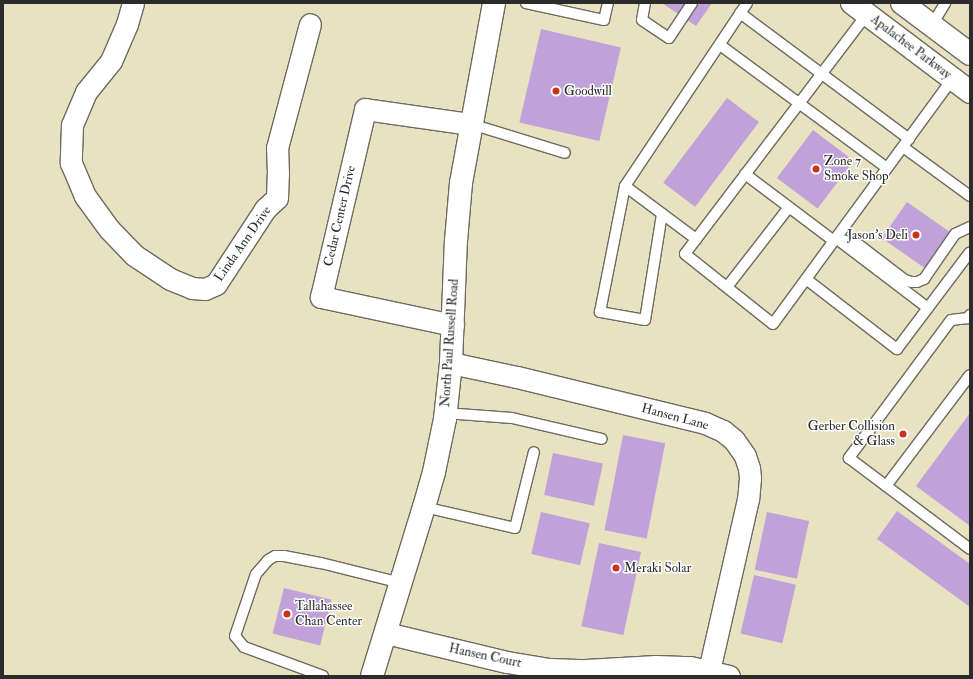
<!DOCTYPE html>
<style>
body{margin:0}
#map{position:relative;width:973px;height:679px;overflow:hidden;background:#e8e2c1;font-family:"IM FELL Double Pica",serif}
div>[style]{position:absolute}
.building>*{inset:0;background:#c0a1da;transform-origin:0 0}
.roads{filter:drop-shadow(1px 0 #6d6b60) drop-shadow(-1px 0 #6d6b60) drop-shadow(0 1px #6d6b60) drop-shadow(0 -1px #6d6b60)}
.lane>*{height:10px;margin:-5px;padding:0 5px;transform-origin:5px;border-radius:5px;background:#fff}
.street>*{height:21px;margin:-10.5px;padding:0 10.5px;transform-origin:10.5px;border-radius:10.5px;background:#fff}
.secondary>*{height:22px;margin:-11px;padding:0 11px;transform-origin:11px;border-radius:11px;background:#fff}
.primary>*{height:22px;margin:-11px;padding:0 11px;transform-origin:11px;border-radius:11px;background:#fff}
.dots>*{width:11px;height:11px;translate:-50% -50%;box-sizing:border-box;border:2px solid #fff;border-radius:50%}
span{translate:-50% -50%;white-space:nowrap;text-align:center;line-height:1.15;-webkit-text-stroke:3px #fff;paint-order:stroke}
.street-label{font-size:13px;color:#2b2b2b}
.poi-label{font-size:13px;color:#2b2b2b}
.left{translate:0 -50%;text-align:left}
.right{translate:-100% -50%;text-align:right}
.frame{position:absolute;inset:0;border:4px solid #2b2b2b;pointer-events:none}
</style>
<div id="map">
<div class="building">
<i style="clip-path:polygon(662px 3px,712px 3px,696px 26px)"></i>
<i style="left:541px;top:29px;width:82px;height:96px;rotate:13deg"></i>
<i style="left:727px;top:98px;width:40px;height:106px;rotate:37deg"></i>
<i style="left:813px;top:130px;width:51px;height:60px;rotate:37deg"></i>
<i style="left:907px;top:202px;width:54px;height:44px;rotate:35deg"></i>
<i style="clip-path:polygon(970px 413px,970px 526px,916px 486px)"></i>
<i style="left:623px;top:435px;width:43px;height:97px;rotate:11deg"></i>
<i style="left:553px;top:453px;width:51px;height:43px;rotate:12deg"></i>
<i style="clip-path:polygon(897px 511px,970px 564px,970px 607px,877px 539px)"></i>
<i style="left:541px;top:512px;width:50px;height:43px;rotate:13deg"></i>
<i style="left:767px;top:512px;width:43px;height:59px;rotate:12deg"></i>
<i style="left:599px;top:543px;width:43px;height:85px;rotate:12deg"></i>
<i style="left:754px;top:575px;width:43px;height:60px;rotate:13deg"></i>
<i style="left:284px;top:588px;width:49px;height:47px;rotate:14deg"></i>
</div>
<div class="roads">
<div class="lane">
<i style="left:526px;top:3px;width:80px;rotate:12.3deg"></i>
<i style="left:604px;top:20px;width:17px;rotate:-77deg"></i>
<i style="left:645px;top:3px;width:17px;rotate:100deg"></i>
<i style="left:642px;top:20px;width:32px;rotate:34deg"></i>
<i style="left:669px;top:38px;width:42px;rotate:-56.7deg"></i>
<i style="left:740px;top:13px;width:211px;rotate:36.7deg"></i>
<i style="left:867px;top:14px;width:301px;rotate:127.2deg"></i>
<i style="left:685px;top:254px;width:112px;rotate:38.5deg"></i>
<i style="left:773px;top:324px;width:303px;rotate:-53.8deg"></i>
<i style="left:932px;top:25px;width:26px;rotate:-59deg"></i>
<i style="left:720px;top:45px;width:207px;rotate:36.4deg"></i>
<i style="left:471px;top:124px;width:98px;rotate:17.1deg"></i>
<i style="left:903px;top:147px;width:83px;rotate:36.2deg"></i>
<i style="left:745px;top:174px;width:111px;rotate:37deg"></i>
<i style="left:625px;top:186px;width:89px;rotate:36.7deg"></i>
<i style="left:662px;top:214px;width:107px;rotate:99.1deg"></i>
<i style="left:645px;top:320px;width:46px;rotate:-169.9deg"></i>
<i style="left:600px;top:312px;width:128px;rotate:-78.8deg"></i>
<i style="left:625px;top:186px;width:220px;rotate:-56.3deg"></i>
<i style="left:836px;top:238px;width:24px;rotate:17deg"></i>
<i style="left:859px;top:245px;width:58px;rotate:37.3deg"></i>
<i style="left:905px;top:280px;width:6px;rotate:18deg"></i>
<i style="left:911px;top:282px;width:6px"></i>
<i style="left:917px;top:282px;width:8px;rotate:-23deg"></i>
<i style="left:924px;top:279px;width:55px;rotate:-55.4deg"></i>
<i style="left:955px;top:234px;width:17px;rotate:-25deg"></i>
<i style="left:841px;top:242px;width:109px;rotate:37.2deg"></i>
<i style="left:806px;top:279px;width:115px;rotate:37.6deg"></i>
<i style="left:897px;top:349px;width:121px;rotate:-53deg"></i>
<i style="left:727px;top:287px;width:101px;rotate:-52.2deg"></i>
<i style="left:970px;top:315px;width:4px;rotate:124deg"></i>
<i style="left:968px;top:318px;width:17px;rotate:173deg"></i>
<i style="left:951px;top:320px;width:172px;rotate:126.5deg"></i>
<i style="left:849px;top:458px;width:151px;rotate:36.9deg"></i>
<i style="left:445px;top:413px;width:67px;rotate:4.3deg"></i>
<i style="left:512px;top:418px;width:92px;rotate:13.1deg"></i>
<i style="left:886px;top:486px;width:139px;rotate:-52.9deg"></i>
<i style="left:424px;top:507px;width:93px;rotate:13deg"></i>
<i style="left:515px;top:528px;width:78px;rotate:-76deg"></i>
<i style="left:323px;top:676px;width:84px;rotate:-159.8deg"></i>
<i style="left:244px;top:647px;width:14px;rotate:-129deg"></i>
<i style="left:235px;top:636px;width:65px;rotate:-71.3deg"></i>
<i style="left:256px;top:574px;width:18px;rotate:-49deg"></i>
<i style="left:268px;top:560px;width:8px;rotate:-30deg"></i>
<i style="left:275px;top:556px;width:9px"></i>
<i style="left:284px;top:556px;width:38px;rotate:11deg"></i>
<i style="left:321px;top:563px;width:82px;rotate:14deg"></i>
</div>
<div class="street">
<i style="left:133px;top:3px;width:22px;rotate:106deg"></i>
<i style="left:127px;top:24px;width:40px;rotate:113.4deg"></i>
<i style="left:111px;top:61px;width:40px;rotate:129deg"></i>
<i style="left:86px;top:92px;width:36px;rotate:113deg"></i>
<i style="left:72px;top:125px;width:38px;rotate:92deg"></i>
<i style="left:71px;top:163px;width:36px;rotate:67deg"></i>
<i style="left:85px;top:196px;width:41px;rotate:54deg"></i>
<i style="left:109px;top:229px;width:36px;rotate:46deg"></i>
<i style="left:134px;top:255px;width:43px;rotate:33.7deg"></i>
<i style="left:170px;top:279px;width:24px;rotate:22deg"></i>
<i style="left:192px;top:288px;width:13px;rotate:4deg"></i>
<i style="left:205px;top:289px;width:12px;rotate:-24deg"></i>
<i style="left:216px;top:284px;width:90px;rotate:-56.8deg"></i>
<i style="left:265px;top:209px;width:16px;rotate:-43deg"></i>
<i style="left:277px;top:198px;width:24px;rotate:-88deg"></i>
<i style="left:278px;top:174px;width:26px;rotate:-92deg"></i>
<i style="left:277px;top:148px;width:128px;rotate:-75.1deg"></i>
<i style="left:453px;top:325px;width:135px;rotate:-168deg"></i>
<i style="left:321px;top:297px;width:193px;rotate:-76.8deg"></i>
<i style="left:365px;top:109px;width:107px;rotate:8.1deg"></i>
<i style="left:451px;top:363px;width:67px;rotate:12deg"></i>
<i style="left:517px;top:377px;width:194px;rotate:13.7deg"></i>
<i style="left:705px;top:423px;width:20px;rotate:24deg"></i>
<i style="left:723px;top:431px;width:14px;rotate:39deg"></i>
<i style="left:734px;top:440px;width:19px;rotate:55deg"></i>
<i style="left:745px;top:456px;width:13px;rotate:72deg"></i>
<i style="left:749px;top:468px;width:10px;rotate:84deg"></i>
<i style="left:750px;top:478px;width:21px;rotate:95deg"></i>
<i style="left:748px;top:499px;width:175px;rotate:102.8deg"></i>
<i style="left:386px;top:633px;width:124px;rotate:13.5deg"></i>
<i style="left:507px;top:662px;width:43px;rotate:9.5deg"></i>
<i style="left:549px;top:669px;width:36px;rotate:2deg"></i>
<i style="left:585px;top:670px;width:71px;rotate:-3.2deg"></i>
<i style="left:656px;top:666px;width:34px;rotate:2deg"></i>
<i style="left:690px;top:667px;width:40px;rotate:13deg"></i>
</div>
<div class="secondary">
<i style="left:372px;top:676px;width:177px;rotate:-72.9deg"></i>
<i style="left:424px;top:507px;width:36px;rotate:-74deg"></i>
<i style="left:434px;top:472px;width:54px;rotate:-78.3deg"></i>
<i style="left:445px;top:419px;width:56px;rotate:-83.9deg"></i>
<i style="left:451px;top:363px;width:122px;rotate:-87.7deg"></i>
<i style="left:456px;top:241px;width:58px;rotate:-85.1deg"></i>
<i style="left:461px;top:183px;width:183px;rotate:-79.6deg"></i>
</div>
<div class="primary">
<i style="left:852px;top:3px;width:148px;rotate:37deg"></i>
<i style="left:902px;top:3px;width:85px;rotate:36.9deg"></i>
</div>
</div>
<div class="dots">
<i style="left:556px;top:91px;background:#c8321e"></i>
<i style="left:816px;top:169px;background:#c8321e"></i>
<i style="left:916px;top:235px;background:#c8321e"></i>
<i style="left:903px;top:434px;background:#c8321e"></i>
<i style="left:616px;top:568px;background:#c8321e"></i>
<i style="left:287px;top:614px;background:#c8321e"></i>
</div>
<div class="street-label">
<span style="left:911px;top:47px;rotate:37deg">Apalachee Parkway</span>
<span style="left:340px;top:216px;rotate:-77deg">Cedar Center Drive</span>
<span style="left:243px;top:244px;rotate:-55deg">Linda Ann Drive</span>
<span style="left:450px;top:343px;rotate:-86deg">North Paul Russell Road</span>
<span style="left:675px;top:417px;rotate:15deg">Hansen Lane</span>
<span style="left:485px;top:656px;rotate:12deg">Hansen Court</span>
</div>
<div class="poi-label">
<span class="left" style="left:564px;top:91px">Goodwill</span>
<span class="left" style="left:824px;top:169px">Zone 7<br>Smoke Shop</span>
<span class="right" style="left:908px;top:235px">Jason's Deli</span>
<span class="right" style="left:895px;top:434px">Gerber Collision<br>&amp; Glass</span>
<span class="left" style="left:624px;top:568px">Meraki Solar</span>
<span class="left" style="left:295px;top:614px">Tallahassee<br>Chan Center</span>
</div>
<div class="frame"></div>
</div>
